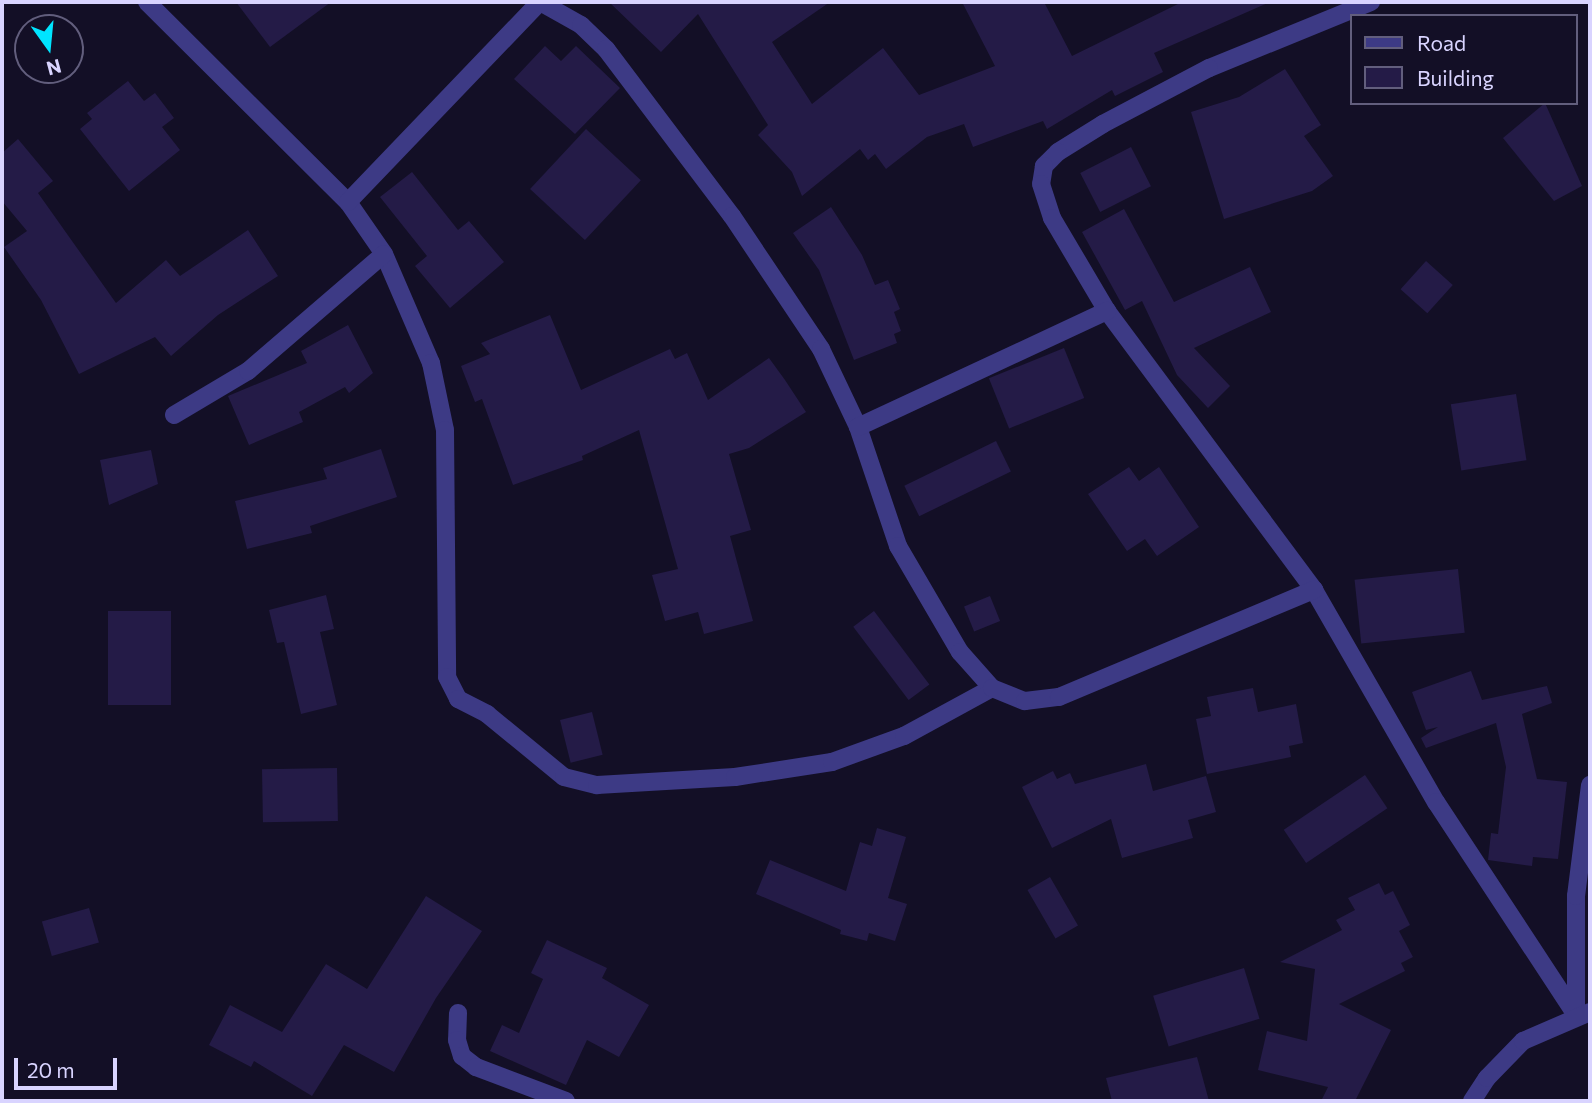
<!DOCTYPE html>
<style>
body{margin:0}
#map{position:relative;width:1592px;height:1103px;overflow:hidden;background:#130f26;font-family:Commissioner,sans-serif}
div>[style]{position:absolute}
.building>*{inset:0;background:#241b47;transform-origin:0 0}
.minor>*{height:18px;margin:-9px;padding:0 9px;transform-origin:9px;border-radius:9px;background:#3d3a85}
span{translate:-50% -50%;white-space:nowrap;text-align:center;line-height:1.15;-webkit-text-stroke:7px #130f26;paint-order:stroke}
.frame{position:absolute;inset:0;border:4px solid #d9d4ff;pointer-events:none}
.legend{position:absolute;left:1350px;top:14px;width:228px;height:91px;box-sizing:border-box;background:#130f26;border:2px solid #625e7d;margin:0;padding:9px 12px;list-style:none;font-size:21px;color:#d9d4ff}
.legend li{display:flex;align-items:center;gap:14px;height:35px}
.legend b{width:35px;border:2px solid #625e7d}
.north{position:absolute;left:14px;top:14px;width:70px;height:70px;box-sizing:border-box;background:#130f26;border:2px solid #625e7d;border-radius:50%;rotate:165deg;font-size:19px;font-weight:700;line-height:28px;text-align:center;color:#d9d4ff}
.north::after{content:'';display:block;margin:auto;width:24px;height:32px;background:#00e5ff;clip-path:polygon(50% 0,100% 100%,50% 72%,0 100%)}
.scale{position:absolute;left:14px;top:1058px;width:103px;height:32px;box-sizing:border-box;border:4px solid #d9d4ff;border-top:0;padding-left:9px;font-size:21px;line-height:24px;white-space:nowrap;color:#d9d4ff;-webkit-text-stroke:5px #130f26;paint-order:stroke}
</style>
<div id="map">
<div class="building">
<i style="clip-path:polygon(236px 2px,331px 2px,270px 47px)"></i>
<i style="clip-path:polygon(609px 2px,830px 2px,772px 42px,812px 104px,883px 48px,919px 95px,995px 66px,962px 2px,1044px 2px,1072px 56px,1182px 2px,1270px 2px,1154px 53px,1163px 72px,1115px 96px,1112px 90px,1047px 129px,1043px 121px,973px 147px,964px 124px,927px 137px,886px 169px,875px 154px,868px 160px,860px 149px,802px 196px,792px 172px,758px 135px,768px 125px,698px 14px,661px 52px)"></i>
<i style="clip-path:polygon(545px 46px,561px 61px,576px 46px,620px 88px,575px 134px,514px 79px)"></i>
<i style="clip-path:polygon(1285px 69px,1321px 125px,1304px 136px,1333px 176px,1312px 191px,1224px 219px,1191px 112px,1239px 97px)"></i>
<i style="clip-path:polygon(128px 81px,144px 101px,155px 93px,174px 118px,162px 127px,180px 150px,129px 191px,80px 129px,92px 119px,87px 113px)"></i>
<i style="clip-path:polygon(1545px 103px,1582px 186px,1554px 201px,1503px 138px)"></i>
<i style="left:586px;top:129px;width:75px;height:82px;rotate:43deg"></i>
<i style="clip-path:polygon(18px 139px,53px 181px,38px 193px,116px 303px,166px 260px,180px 276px,248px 230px,278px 276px,218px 315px,171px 356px,155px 337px,79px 374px,41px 300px,4px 247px,27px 231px,2px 201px,2px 153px)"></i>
<i style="left:1131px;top:147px;width:44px;height:57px;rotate:63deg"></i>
<i style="clip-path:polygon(412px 172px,458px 230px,469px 221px,504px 262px,450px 308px,415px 266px,427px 256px,380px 197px)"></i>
<i style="clip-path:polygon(831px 207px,862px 255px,875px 285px,888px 280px,900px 309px,894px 312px,901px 331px,894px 334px,897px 343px,854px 360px,819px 270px,793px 233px)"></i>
<i style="clip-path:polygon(1124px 209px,1174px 302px,1250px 267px,1271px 312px,1194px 348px,1230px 386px,1208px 408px,1177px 375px,1142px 301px,1125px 310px,1082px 232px)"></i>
<i style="left:1426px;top:261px;width:36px;height:38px;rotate:42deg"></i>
<i style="clip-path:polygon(550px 315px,581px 390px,670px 349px,675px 359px,687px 353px,708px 400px,769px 358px,785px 380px,806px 412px,749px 448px,729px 454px,751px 530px,730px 536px,753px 621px,704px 634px,698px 612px,665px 621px,652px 575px,678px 569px,639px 430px,582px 456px,583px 460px,513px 485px,482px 399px,475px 402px,461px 366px,490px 354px,481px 343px)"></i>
<i style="clip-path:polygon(348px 325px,373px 373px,349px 393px,345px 387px,299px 412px,303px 422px,249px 445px,228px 396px,307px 363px,301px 351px)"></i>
<i style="left:1064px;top:348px;width:54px;height:81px;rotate:68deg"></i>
<i style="left:1516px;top:394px;width:67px;height:66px;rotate:81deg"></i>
<i style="left:996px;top:441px;width:34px;height:102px;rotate:64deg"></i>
<i style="clip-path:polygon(381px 449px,397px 497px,310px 526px,312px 533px,247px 549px,235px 501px,327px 479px,323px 468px)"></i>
<i style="clip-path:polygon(151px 450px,158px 484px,109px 505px,100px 460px)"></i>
<i style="clip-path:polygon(1129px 467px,1139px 481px,1159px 467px,1199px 527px,1157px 556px,1145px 539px,1127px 551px,1088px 494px)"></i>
<i style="left:1458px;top:569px;width:64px;height:104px;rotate:84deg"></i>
<i style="clip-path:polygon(326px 595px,334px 629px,320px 632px,337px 705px,301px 714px,284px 642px,277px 643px,269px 610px)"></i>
<i style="left:990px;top:596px;width:27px;height:28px;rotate:68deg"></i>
<i style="left:108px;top:611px;width:63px;height:94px"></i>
<i style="left:874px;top:611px;width:92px;height:26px;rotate:53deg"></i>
<i style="clip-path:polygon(1471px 671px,1482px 700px,1547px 686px,1552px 703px,1522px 714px,1537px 779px,1567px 782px,1558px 859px,1533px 857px,1532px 866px,1488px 860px,1491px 833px,1498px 834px,1506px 767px,1496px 723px,1426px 748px,1421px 738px,1438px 727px,1426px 730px,1412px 692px)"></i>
<i style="clip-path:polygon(1253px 688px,1258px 712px,1296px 704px,1303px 743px,1289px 746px,1291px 757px,1207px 774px,1196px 719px,1211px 716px,1207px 697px)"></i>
<i style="left:592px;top:712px;width:44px;height:33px;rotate:76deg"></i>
<i style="clip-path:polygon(1146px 764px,1153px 791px,1206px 776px,1216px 812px,1188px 820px,1193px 838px,1122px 858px,1111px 819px,1052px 848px,1022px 787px,1053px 771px,1057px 779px,1070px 773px,1075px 784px)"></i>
<i style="left:337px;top:768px;width:53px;height:75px;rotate:89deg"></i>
<i style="left:1365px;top:775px;width:40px;height:98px;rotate:56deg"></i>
<i style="clip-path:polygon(877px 828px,906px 837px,888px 898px,907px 904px,895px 941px,869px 933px,867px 941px,840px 934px,841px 930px,756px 894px,770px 860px,846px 891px,860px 842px,872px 846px)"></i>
<i style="left:1050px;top:877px;width:56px;height:26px;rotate:60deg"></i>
<i style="clip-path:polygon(1379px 883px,1385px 895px,1393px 891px,1410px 925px,1399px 931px,1413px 957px,1401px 963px,1405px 971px,1339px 1004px,1391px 1030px,1355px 1101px,1321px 1101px,1328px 1087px,1258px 1070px,1267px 1031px,1307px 1041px,1315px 969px,1280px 962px,1342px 930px,1336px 920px,1355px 910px,1348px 898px)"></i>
<i style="clip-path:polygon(426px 896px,482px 931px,436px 998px,394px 1072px,344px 1045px,312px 1096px,254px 1061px,251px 1067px,209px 1045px,230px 1005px,282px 1032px,326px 964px,367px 989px)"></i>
<i style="left:89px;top:908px;width:36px;height:49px;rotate:74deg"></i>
<i style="clip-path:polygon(547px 940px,607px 968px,602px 978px,649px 1005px,619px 1057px,587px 1040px,566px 1085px,490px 1051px,502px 1025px,519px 1033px,543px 979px,531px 973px)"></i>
<i style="left:1244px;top:968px;width:53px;height:95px;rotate:73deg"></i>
<i style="clip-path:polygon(1197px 1057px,1209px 1101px,1112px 1101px,1106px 1078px)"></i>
</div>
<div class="minor">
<i style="left:147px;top:2px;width:284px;rotate:44.9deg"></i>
<i style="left:348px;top:202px;width:63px;rotate:55.3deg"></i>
<i style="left:384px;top:254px;width:119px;rotate:66.7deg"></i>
<i style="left:431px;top:363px;width:68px;rotate:78.2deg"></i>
<i style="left:445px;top:430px;width:247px;rotate:89.5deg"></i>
<i style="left:447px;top:677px;width:25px;rotate:63deg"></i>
<i style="left:458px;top:699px;width:33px;rotate:27deg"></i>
<i style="left:487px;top:714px;width:99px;rotate:39.3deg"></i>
<i style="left:564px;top:777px;width:34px;rotate:14deg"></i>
<i style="left:597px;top:785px;width:138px;rotate:-3.3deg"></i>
<i style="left:735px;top:777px;width:98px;rotate:-8.8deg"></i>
<i style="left:832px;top:762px;width:77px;rotate:-19.9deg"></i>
<i style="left:904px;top:736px;width:100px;rotate:-28.6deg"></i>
<i style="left:1371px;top:2px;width:175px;rotate:157.8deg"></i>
<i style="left:1209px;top:68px;width:120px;rotate:152.2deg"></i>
<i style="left:1103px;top:124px;width:53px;rotate:148.1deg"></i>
<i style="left:1058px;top:152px;width:20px;rotate:135deg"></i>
<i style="left:1044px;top:166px;width:18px;rotate:99deg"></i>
<i style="left:1041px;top:184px;width:36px;rotate:72deg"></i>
<i style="left:1052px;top:218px;width:108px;rotate:59.4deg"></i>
<i style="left:1107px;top:311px;width:347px;rotate:53.4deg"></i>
<i style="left:1314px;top:590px;width:245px;rotate:60.1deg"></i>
<i style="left:1436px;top:802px;width:255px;rotate:56.7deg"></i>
<i style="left:348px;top:202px;width:277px;rotate:-46.2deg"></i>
<i style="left:540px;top:2px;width:47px;rotate:29.3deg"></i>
<i style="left:581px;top:25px;width:35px;rotate:44deg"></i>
<i style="left:606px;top:49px;width:209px;rotate:53deg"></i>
<i style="left:732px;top:216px;width:160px;rotate:56.2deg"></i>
<i style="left:821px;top:349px;width:86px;rotate:64.6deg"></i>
<i style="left:858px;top:427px;width:126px;rotate:71.4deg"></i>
<i style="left:898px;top:546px;width:123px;rotate:59.7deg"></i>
<i style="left:960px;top:652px;width:48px;rotate:48.4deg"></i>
<i style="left:992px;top:688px;width:35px;rotate:22deg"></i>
<i style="left:1025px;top:701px;width:34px;rotate:-7deg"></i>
<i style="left:1059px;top:697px;width:277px;rotate:-22.8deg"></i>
<i style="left:174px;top:415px;width:86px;rotate:-30.7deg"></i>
<i style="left:248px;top:371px;width:179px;rotate:-40.7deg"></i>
<i style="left:858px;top:427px;width:275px;rotate:-25deg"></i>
<i style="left:458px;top:1013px;width:27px;rotate:92deg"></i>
<i style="left:457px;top:1040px;width:17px;rotate:73deg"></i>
<i style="left:462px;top:1056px;width:18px;rotate:38deg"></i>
<i style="left:476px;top:1067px;width:96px;rotate:20.7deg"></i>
<i style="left:1576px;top:1015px;width:119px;rotate:-90deg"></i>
<i style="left:1576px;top:896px;width:112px;rotate:-82.8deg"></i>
<i style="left:1472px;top:1101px;width:27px;rotate:-57deg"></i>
<i style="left:1487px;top:1078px;width:52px;rotate:-45.8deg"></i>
<i style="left:1523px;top:1041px;width:73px;rotate:-23.4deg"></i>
</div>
<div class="frame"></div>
<ul class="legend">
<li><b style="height:9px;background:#3d3a85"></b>Road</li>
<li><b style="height:19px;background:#241b47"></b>Building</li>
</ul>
<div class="north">N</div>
<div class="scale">20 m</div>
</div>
